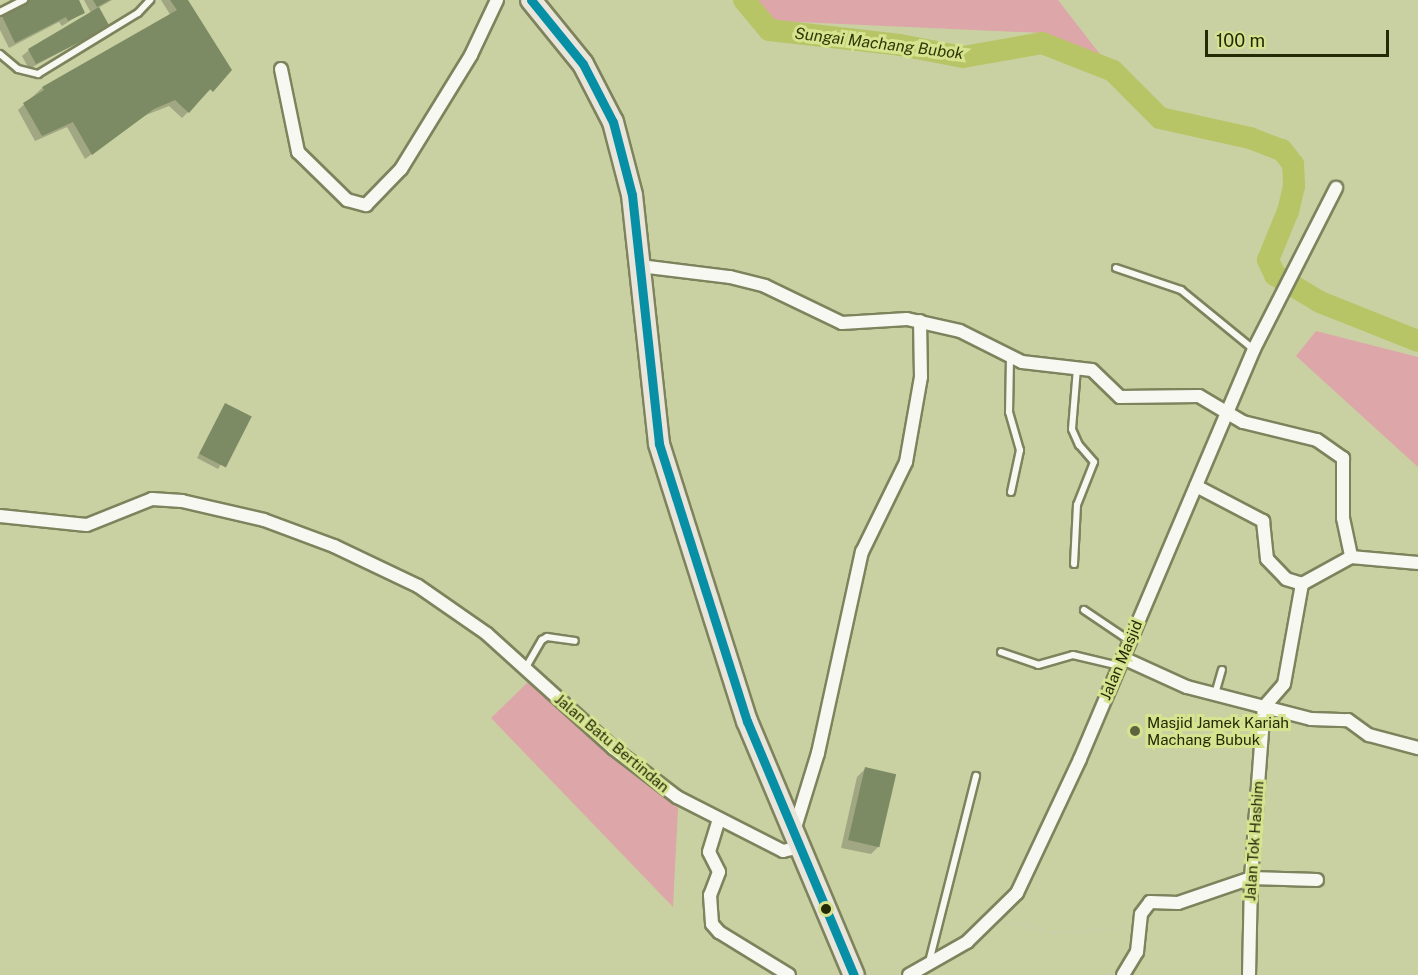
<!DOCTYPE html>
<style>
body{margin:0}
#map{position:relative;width:1418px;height:975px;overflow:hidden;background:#c9d1a3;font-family:"Public Sans",sans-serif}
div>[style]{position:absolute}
.green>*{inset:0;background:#dda6a8}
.shadow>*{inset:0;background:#0003}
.river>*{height:22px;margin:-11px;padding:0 11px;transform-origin:11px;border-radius:11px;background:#b8c567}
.building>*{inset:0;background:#7c8b63;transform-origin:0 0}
.path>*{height:2px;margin-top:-1px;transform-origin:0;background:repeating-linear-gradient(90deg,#c8cabc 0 1.5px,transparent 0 6px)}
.roads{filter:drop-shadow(2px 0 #7d835c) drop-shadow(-2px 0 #7d835c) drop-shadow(0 2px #7d835c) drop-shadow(0 -2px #7d835c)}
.lane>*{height:6px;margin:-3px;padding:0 3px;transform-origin:3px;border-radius:3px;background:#f7f8f1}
.street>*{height:12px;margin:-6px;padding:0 6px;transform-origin:6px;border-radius:6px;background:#f7f8f1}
.primary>*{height:20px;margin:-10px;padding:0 10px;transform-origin:10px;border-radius:10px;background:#e9e5db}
.bus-1>*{height:9px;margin:-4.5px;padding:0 4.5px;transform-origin:4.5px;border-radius:4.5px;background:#078fa6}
.dots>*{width:16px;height:16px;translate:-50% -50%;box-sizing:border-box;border:3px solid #d6e490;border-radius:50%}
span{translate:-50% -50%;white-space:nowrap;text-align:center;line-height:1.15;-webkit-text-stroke:6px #d6e490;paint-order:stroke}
.street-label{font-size:15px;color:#242906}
.poi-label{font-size:15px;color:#242906}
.left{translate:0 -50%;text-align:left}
.water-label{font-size:16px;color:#303605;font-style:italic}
.scale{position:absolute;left:1205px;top:30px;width:184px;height:27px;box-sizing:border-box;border:3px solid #242906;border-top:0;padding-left:8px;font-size:18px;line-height:21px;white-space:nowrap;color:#242906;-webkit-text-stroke:4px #d6e490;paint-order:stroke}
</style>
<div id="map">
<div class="green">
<i style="clip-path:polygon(757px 0,1058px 0,1113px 71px,1043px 33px,775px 21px)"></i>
<i style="clip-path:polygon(1316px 331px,1418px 357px,1418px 467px,1296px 356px)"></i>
<i style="clip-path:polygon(529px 681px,678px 808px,673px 907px,491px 718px)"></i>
</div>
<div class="shadow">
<i style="clip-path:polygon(32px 0,77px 0,84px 12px,62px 26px,59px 22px,9px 48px,0 30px,0 17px)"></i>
<i style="clip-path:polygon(84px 0,112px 0,98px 8px,108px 26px,29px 69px,22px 56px,29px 50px,91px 13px)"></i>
<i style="clip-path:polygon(161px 0,186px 0,230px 70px,182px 118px,169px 106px,146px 115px,85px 159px,67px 127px,35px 141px,18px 110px,42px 88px,171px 16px)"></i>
<i style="clip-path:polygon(225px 405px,250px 417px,218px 469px,197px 458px)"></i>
<i style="clip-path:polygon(865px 769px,879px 846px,871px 854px,841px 848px,857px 777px)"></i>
</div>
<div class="river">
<i style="left:744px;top:0;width:39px;rotate:50deg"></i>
<i style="left:769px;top:30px;width:132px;rotate:6.5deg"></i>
<i style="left:900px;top:45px;width:64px;rotate:10.8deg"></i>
<i style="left:963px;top:57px;width:80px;rotate:-10deg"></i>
<i style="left:1042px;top:43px;width:76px;rotate:21.5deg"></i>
<i style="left:1113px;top:71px;width:66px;rotate:45deg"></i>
<i style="left:1160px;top:118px;width:92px;rotate:12.5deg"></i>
<i style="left:1250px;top:138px;width:34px;rotate:21deg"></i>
<i style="left:1282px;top:150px;width:18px;rotate:52deg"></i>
<i style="left:1293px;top:164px;width:22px;rotate:87deg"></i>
<i style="left:1294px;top:186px;width:26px;rotate:103deg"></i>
<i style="left:1288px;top:211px;width:53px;rotate:112.2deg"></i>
<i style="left:1268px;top:260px;width:17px;rotate:65deg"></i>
<i style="left:1275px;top:275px;width:52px;rotate:31deg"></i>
<i style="left:1320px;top:302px;width:105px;rotate:21.7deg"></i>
</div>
<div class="building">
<i style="clip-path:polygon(29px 0,79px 0,85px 13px,68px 21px,66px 17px,15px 43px,1px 14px)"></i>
<i style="clip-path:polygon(93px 0,110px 0,97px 7px)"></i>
<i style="clip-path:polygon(170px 0,188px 0,232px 70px,213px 92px,210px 89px,189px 113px,175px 100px,154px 109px,92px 155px,73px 122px,42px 136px,23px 103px,44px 90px,42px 87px,177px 10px)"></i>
<i style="clip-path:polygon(99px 7px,110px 27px,36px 64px,28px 49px)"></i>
<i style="left:225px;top:403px;width:30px;height:57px;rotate:27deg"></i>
<i style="left:865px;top:767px;width:32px;height:75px;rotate:13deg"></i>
</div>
<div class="path">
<i style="left:1075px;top:572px;width:31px;rotate:79deg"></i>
<i style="left:1006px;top:921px;width:49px;rotate:14deg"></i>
<i style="left:1054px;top:933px;width:74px;rotate:-4.6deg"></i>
</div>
<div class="roads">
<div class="lane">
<i style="left:0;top:12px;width:27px;rotate:-27deg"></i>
<i style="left:0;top:54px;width:23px;rotate:40deg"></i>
<i style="left:18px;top:69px;width:21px;rotate:14deg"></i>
<i style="left:38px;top:74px;width:117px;rotate:-31.4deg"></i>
<i style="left:138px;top:13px;width:18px;rotate:-47deg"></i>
<i style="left:1116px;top:268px;width:69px;rotate:18.7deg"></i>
<i style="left:1181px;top:290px;width:93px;rotate:39.3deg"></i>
<i style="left:1010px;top:357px;width:55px;rotate:91deg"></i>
<i style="left:1009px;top:412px;width:40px;rotate:74deg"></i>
<i style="left:1020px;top:450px;width:43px;rotate:102.1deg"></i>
<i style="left:1074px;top:564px;width:59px;rotate:-87.1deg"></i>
<i style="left:1077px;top:505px;width:46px;rotate:-68.4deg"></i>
<i style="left:1094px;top:462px;width:23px;rotate:-131deg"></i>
<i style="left:1079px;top:445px;width:17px;rotate:-114deg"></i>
<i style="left:1072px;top:429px;width:61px;rotate:-85.3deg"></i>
<i style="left:1084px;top:610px;width:55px;rotate:34deg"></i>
<i style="left:1001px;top:652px;width:39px;rotate:19deg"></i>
<i style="left:1038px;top:665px;width:36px;rotate:-16deg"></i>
<i style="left:1073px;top:655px;width:47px;rotate:13.4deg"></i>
<i style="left:525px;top:669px;width:34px;rotate:-60deg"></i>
<i style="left:542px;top:640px;width:6px;rotate:-31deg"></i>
<i style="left:547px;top:637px;width:28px;rotate:8deg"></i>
<i style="left:1215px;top:694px;width:25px;rotate:-74deg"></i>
<i style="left:929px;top:962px;width:192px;rotate:-75.8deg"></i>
</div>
<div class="street">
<i style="left:281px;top:69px;width:85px;rotate:78.4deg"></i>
<i style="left:298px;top:152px;width:69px;rotate:44.4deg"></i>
<i style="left:347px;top:200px;width:20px;rotate:15deg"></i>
<i style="left:366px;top:205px;width:50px;rotate:-45.8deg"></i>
<i style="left:401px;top:169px;width:134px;rotate:-58.4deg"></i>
<i style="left:471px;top:55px;width:61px;rotate:-64.7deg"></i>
<i style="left:640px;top:266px;width:91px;rotate:7deg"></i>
<i style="left:730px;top:277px;width:36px;rotate:14deg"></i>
<i style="left:765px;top:286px;width:85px;rotate:25.7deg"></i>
<i style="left:842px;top:323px;width:65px;rotate:-3.5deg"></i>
<i style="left:907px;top:319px;width:54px;rotate:12.8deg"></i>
<i style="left:960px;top:331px;width:69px;rotate:26.6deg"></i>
<i style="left:1022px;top:362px;width:70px;rotate:6.5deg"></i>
<i style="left:1092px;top:370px;width:39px;rotate:44deg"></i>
<i style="left:1120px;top:397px;width:79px;rotate:-0.7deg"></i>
<i style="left:1199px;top:396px;width:51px;rotate:30.6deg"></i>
<i style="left:1243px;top:422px;width:76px;rotate:13.7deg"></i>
<i style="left:1317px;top:440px;width:32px;rotate:35deg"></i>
<i style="left:1343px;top:458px;width:60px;rotate:90deg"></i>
<i style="left:1343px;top:518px;width:40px;rotate:78deg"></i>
<i style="left:1196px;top:486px;width:76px;rotate:27.6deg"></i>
<i style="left:1263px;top:521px;width:38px;rotate:84deg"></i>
<i style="left:1267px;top:559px;width:28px;rotate:46deg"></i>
<i style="left:1286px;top:579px;width:17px;rotate:17deg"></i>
<i style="left:1302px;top:584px;width:56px;rotate:-28.9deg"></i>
<i style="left:1351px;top:557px;width:67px;rotate:5.1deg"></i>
<i style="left:0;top:516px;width:87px;rotate:5.9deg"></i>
<i style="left:87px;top:525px;width:70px;rotate:-21.8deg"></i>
<i style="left:152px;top:499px;width:30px;rotate:4deg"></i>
<i style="left:182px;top:501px;width:84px;rotate:13deg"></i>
<i style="left:264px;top:520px;width:75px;rotate:20.4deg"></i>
<i style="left:334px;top:546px;width:93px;rotate:25.5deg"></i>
<i style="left:418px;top:586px;width:84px;rotate:34.8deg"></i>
<i style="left:487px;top:634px;width:170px;rotate:42.1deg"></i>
<i style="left:613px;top:748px;width:81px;rotate:37.4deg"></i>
<i style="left:677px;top:797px;width:119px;rotate:27deg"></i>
<i style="left:783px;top:851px;width:18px;rotate:-13deg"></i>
<i style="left:1123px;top:658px;width:70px;rotate:24.4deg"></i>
<i style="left:1187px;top:687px;width:128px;rotate:14.5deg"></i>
<i style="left:1311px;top:719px;width:37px;rotate:2deg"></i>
<i style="left:1348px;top:720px;width:26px;rotate:36deg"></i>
<i style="left:1369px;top:735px;width:51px;rotate:14.9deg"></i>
<i style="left:719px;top:819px;width:34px;rotate:107deg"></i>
<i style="left:709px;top:852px;width:22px;rotate:63deg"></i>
<i style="left:719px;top:872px;width:25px;rotate:111deg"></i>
<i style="left:710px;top:895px;width:29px;rotate:86deg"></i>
<i style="left:712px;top:924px;width:11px;rotate:49deg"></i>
<i style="left:719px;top:932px;width:82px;rotate:31.6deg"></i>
<i style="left:794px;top:831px;width:82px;rotate:-72.9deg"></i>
<i style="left:818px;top:753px;width:206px;rotate:-77.7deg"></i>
<i style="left:862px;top:552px;width:100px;rotate:-63.9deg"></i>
<i style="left:906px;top:462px;width:86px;rotate:-80deg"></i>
<i style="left:921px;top:377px;width:56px;rotate:-91deg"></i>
<i style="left:909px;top:975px;width:67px;rotate:-29.6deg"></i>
<i style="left:967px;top:942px;width:70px;rotate:-44.4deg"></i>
<i style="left:1017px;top:893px;width:148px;rotate:-64.8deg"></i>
<i style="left:1080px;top:759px;width:445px;rotate:-67deg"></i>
<i style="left:1254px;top:349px;width:181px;rotate:-63deg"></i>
<i style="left:1123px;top:975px;width:27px;rotate:-59deg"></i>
<i style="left:1137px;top:952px;width:38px;rotate:-84deg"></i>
<i style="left:1141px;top:914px;width:15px;rotate:-53deg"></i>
<i style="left:1150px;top:902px;width:28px;rotate:2deg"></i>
<i style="left:1178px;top:903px;width:77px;rotate:-18.9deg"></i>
<i style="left:1251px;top:878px;width:66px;rotate:1.7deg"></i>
<i style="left:1249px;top:975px;width:97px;rotate:-88.8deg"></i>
<i style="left:1251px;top:878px;width:171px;rotate:-85.7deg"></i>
<i style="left:1264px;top:707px;width:30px;rotate:-49deg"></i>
<i style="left:1284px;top:684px;width:102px;rotate:-79.8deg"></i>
</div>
<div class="primary">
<i style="left:531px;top:0;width:82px;rotate:50.9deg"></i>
<i style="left:583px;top:64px;width:65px;rotate:62.7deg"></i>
<i style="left:613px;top:122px;width:75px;rotate:75.4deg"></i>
<i style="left:632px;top:195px;width:250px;rotate:83.8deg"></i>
<i style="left:659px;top:444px;width:291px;rotate:72.4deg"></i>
<i style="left:747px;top:721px;width:276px;rotate:67.2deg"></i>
</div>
</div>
<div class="bus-1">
<i style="left:531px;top:0;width:82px;rotate:50.9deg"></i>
<i style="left:583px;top:64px;width:65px;rotate:62.7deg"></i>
<i style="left:613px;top:122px;width:75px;rotate:75.4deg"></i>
<i style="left:632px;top:195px;width:250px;rotate:83.8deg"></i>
<i style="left:659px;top:444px;width:291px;rotate:72.4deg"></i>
<i style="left:747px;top:721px;width:276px;rotate:67.2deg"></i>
</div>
<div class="dots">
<i style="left:1135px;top:731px;background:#5e643d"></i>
<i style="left:826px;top:909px;background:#242906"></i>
</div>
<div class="street-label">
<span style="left:1121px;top:660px;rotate:-67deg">Jalan Masjid</span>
<span style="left:612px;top:743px;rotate:40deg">Jalan Batu Bertindan</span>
<span style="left:1254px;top:841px;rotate:-86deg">Jalan Tok Hashim</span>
</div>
<div class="poi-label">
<span class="left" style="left:1147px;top:731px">Masjid Jamek Kariah<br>Machang Bubuk</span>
</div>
<div class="water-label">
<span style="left:879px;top:44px;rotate:7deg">Sungai Machang Bubok</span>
</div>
<div class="scale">100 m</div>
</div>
